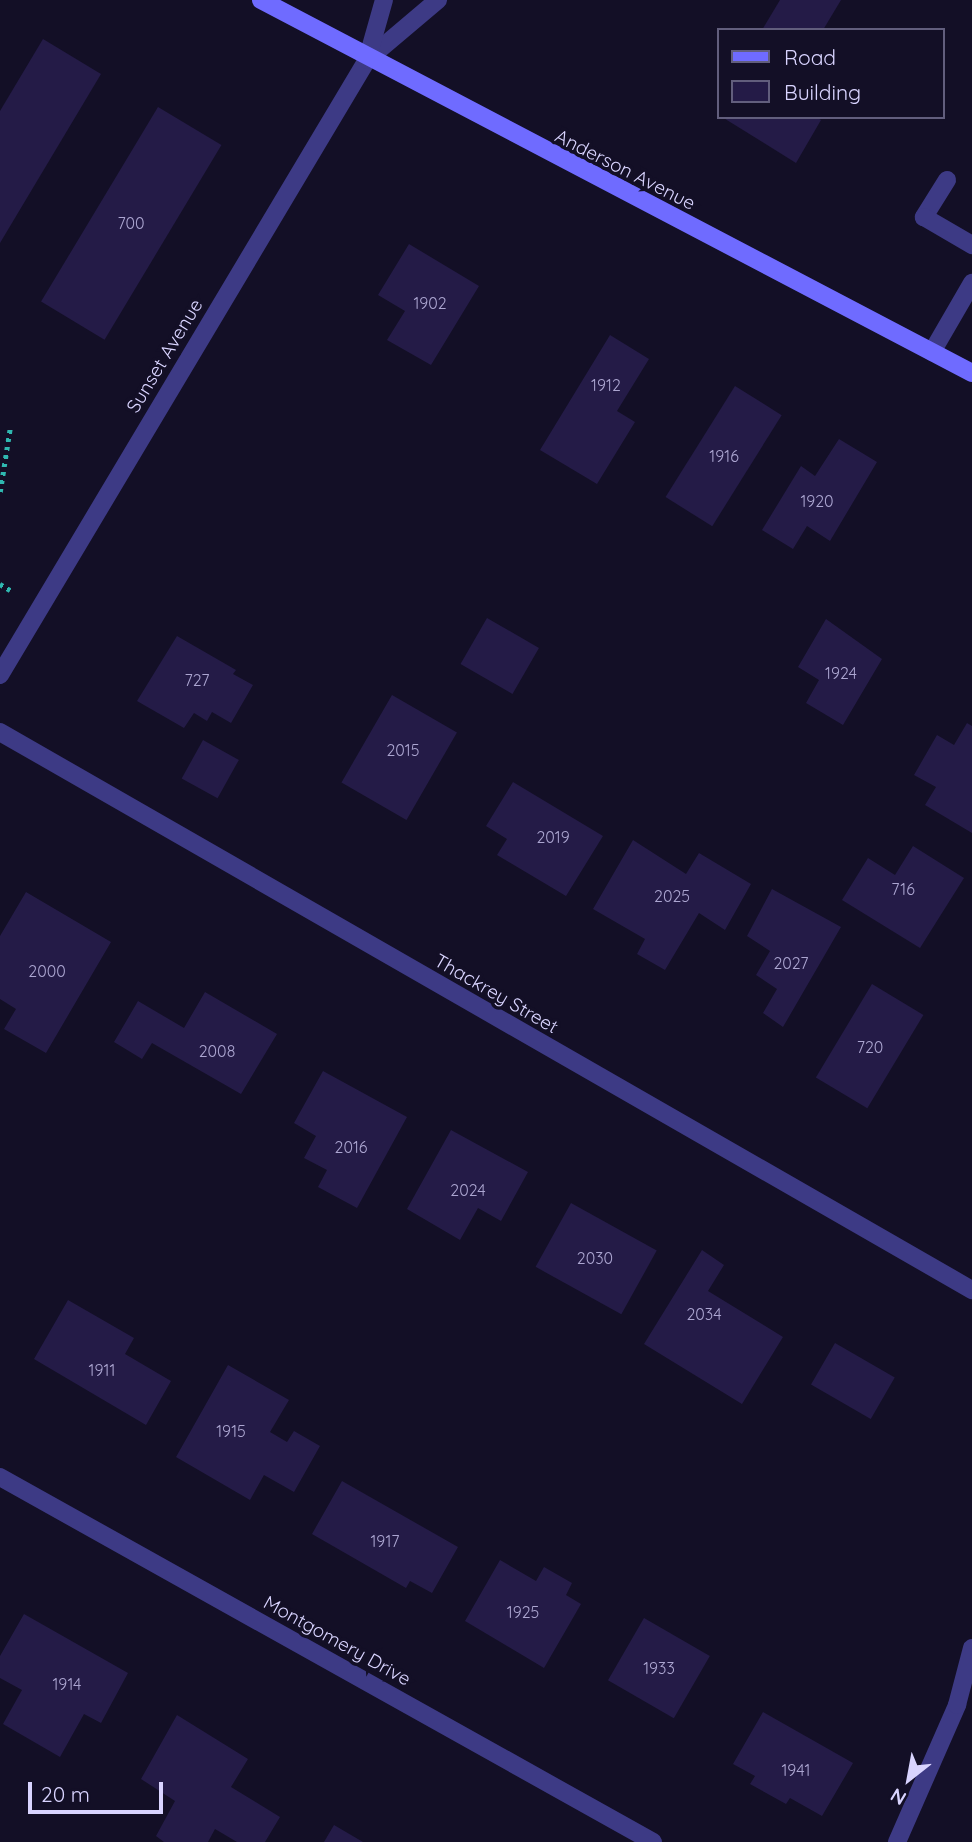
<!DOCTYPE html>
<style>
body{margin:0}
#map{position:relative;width:972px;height:1842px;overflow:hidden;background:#130f26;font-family:Quicksand,sans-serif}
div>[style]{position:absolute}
.building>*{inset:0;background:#241b47;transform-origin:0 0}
.path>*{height:4.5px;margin-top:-2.25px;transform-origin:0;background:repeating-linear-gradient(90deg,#2fb8b0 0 3.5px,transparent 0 8.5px)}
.service>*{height:18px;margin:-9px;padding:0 9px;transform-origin:9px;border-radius:9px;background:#3d3a85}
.minor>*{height:18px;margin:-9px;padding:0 9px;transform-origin:9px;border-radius:9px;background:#3d3a85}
.secondary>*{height:18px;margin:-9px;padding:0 9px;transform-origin:9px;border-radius:9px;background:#6f6bff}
span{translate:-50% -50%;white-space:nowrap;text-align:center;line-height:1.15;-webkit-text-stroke:7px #130f26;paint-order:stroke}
.number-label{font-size:16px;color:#aca6d1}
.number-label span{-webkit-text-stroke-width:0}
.street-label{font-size:19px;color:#d9d4ff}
.legend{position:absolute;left:717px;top:28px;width:228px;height:91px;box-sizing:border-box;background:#130f26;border:2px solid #625e7d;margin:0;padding:9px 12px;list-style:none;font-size:21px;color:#d9d4ff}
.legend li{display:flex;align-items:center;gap:14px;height:35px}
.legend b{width:35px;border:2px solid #625e7d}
.north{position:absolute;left:874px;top:1744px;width:70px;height:70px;-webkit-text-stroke:5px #130f26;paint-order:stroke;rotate:211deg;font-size:19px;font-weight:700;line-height:28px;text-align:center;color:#d9d4ff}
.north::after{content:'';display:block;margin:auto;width:24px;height:32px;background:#d9d4ff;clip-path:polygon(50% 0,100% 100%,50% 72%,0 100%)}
.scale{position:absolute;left:28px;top:1782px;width:135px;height:32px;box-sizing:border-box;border:4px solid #d9d4ff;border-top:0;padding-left:9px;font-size:21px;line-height:24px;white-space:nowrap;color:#d9d4ff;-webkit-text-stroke:5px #130f26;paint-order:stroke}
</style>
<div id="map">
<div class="building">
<i style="clip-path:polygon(780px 0,841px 0,823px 30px,762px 30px)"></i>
<i style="clip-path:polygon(43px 39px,101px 74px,0 243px,0 111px)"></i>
<i style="left:158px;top:107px;width:74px;height:227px;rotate:31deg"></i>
<i style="clip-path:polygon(722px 117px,816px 117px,821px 120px,796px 163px)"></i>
<i style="clip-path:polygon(409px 244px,479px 286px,431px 365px,387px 340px,405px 311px,378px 295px)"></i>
<i style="clip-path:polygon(610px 335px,649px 359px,617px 411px,635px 422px,597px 484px,540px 450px)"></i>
<i style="left:735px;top:386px;width:55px;height:131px;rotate:32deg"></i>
<i style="clip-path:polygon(839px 439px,877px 462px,830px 541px,807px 526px,793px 549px,762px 530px,801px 466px,815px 476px)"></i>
<i style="left:487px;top:618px;width:60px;height:53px;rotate:30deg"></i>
<i style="clip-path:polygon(826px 619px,882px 659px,843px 725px,806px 703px,819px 680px,798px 667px)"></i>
<i style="clip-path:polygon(177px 636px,236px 670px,233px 674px,253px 685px,231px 723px,212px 712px,207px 721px,194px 713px,184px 728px,137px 701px)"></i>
<i style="left:392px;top:695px;width:75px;height:101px;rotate:30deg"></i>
<i style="clip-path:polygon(967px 723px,972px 726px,972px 833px,925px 805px,936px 787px,914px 775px,937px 735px,954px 745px)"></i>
<i style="left:203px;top:740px;width:41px;height:44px;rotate:29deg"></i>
<i style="clip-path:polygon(513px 782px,603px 836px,566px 896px,497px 855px,507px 839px,486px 826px)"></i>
<i style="clip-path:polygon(633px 840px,686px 874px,699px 853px,751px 884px,725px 930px,699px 913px,665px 970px,637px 954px,645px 939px,593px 909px)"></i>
<i style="clip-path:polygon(913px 846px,964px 878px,920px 948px,842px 900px,868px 858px,895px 875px)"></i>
<i style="clip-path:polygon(772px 889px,841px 927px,783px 1027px,763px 1013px,777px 989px,756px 975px,770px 951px,747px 936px)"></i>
<i style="clip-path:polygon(26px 892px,111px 942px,46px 1053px,4px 1029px,16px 1009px,0 999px,0 936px)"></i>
<i style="left:872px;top:984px;width:60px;height:109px;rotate:31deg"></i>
<i style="clip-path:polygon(205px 992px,277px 1034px,241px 1094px,152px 1043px,142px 1059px,114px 1042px,138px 1001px,184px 1028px)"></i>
<i style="clip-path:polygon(323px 1071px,407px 1117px,357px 1208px,318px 1187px,327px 1170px,304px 1158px,316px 1136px,294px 1123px)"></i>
<i style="clip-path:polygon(451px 1130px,528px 1172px,501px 1221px,478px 1208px,460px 1240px,407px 1209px)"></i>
<i style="left:571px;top:1203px;width:98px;height:73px;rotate:29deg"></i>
<i style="clip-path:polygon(702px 1250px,724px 1265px,708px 1291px,783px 1337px,742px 1404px,644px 1344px)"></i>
<i style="clip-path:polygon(68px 1300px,134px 1338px,125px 1354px,171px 1381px,146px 1425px,34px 1359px)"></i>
<i style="left:835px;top:1343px;width:69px;height:48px;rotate:30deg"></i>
<i style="clip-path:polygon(228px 1365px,289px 1400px,270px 1432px,287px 1442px,294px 1431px,320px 1446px,294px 1492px,264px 1475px,250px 1500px,176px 1457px)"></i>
<i style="clip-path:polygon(342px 1481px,458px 1547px,432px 1593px,410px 1581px,406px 1588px,312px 1534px)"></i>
<i style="clip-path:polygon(500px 1560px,536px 1581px,544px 1567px,572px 1583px,566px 1595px,581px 1604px,544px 1668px,465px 1621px)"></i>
<i style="clip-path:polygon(24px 1614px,128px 1673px,101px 1723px,84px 1714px,60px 1757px,3px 1724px,22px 1690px,0 1678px,0 1656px)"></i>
<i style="left:644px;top:1618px;width:76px;height:72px;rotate:30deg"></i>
<i style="clip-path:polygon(763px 1712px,853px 1763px,822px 1816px,790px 1798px,786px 1804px,750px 1784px,755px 1776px,733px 1764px)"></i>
<i style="clip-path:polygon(177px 1715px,248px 1759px,231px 1787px,280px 1817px,265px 1842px,237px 1842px,215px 1829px,208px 1842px,164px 1842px,156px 1836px,175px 1801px,141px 1779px)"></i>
<i style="clip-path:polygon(334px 1825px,363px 1842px,324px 1842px)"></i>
</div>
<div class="path">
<i style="left:0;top:492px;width:65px;rotate:-81.1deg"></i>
<i style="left:0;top:584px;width:12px;rotate:31deg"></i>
</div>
<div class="service">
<i style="left:947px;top:180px;width:44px;rotate:121.9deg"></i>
<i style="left:924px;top:217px;width:56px;rotate:30.3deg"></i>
<i style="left:932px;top:352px;width:80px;rotate:-59.9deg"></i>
</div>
<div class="minor">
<i style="left:367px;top:60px;width:93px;rotate:-40.2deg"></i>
<i style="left:0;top:675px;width:716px;rotate:-59.17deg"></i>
<i style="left:367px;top:60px;width:62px;rotate:-74.2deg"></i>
<i style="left:0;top:732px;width:1121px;rotate:29.86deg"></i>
<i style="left:0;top:1477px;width:748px;rotate:29.2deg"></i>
<i style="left:897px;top:1842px;width:150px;rotate:-66.3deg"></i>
<i style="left:957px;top:1705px;width:59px;rotate:-75.3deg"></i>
</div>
<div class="secondary">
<i style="left:261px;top:0;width:803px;rotate:27.68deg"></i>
</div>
<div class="number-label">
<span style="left:131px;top:223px">700</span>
<span style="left:430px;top:303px">1902</span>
<span style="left:606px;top:385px">1912</span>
<span style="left:724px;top:456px">1916</span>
<span style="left:817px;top:501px">1920</span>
<span style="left:841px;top:673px">1924</span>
<span style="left:197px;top:680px">727</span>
<span style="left:403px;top:750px">2015</span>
<span style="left:553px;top:837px">2019</span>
<span style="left:903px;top:889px">716</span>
<span style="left:672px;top:896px">2025</span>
<span style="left:791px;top:963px">2027</span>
<span style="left:47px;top:971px">2000</span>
<span style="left:870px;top:1047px">720</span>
<span style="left:217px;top:1051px">2008</span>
<span style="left:351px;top:1147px">2016</span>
<span style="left:468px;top:1190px">2024</span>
<span style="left:595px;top:1258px">2030</span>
<span style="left:704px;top:1314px">2034</span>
<span style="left:102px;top:1370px">1911</span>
<span style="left:231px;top:1431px">1915</span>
<span style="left:385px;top:1541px">1917</span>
<span style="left:523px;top:1612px">1925</span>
<span style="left:659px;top:1668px">1933</span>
<span style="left:67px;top:1684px">1914</span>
<span style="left:796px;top:1770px">1941</span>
</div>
<div class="street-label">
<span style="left:625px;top:170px;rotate:27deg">Anderson Avenue</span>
<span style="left:165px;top:356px;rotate:-59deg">Sunset Avenue</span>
<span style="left:496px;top:994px;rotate:30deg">Thackrey Street</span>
<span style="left:337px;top:1641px;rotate:29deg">Montgomery Drive</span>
</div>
<ul class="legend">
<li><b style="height:9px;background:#6f6bff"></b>Road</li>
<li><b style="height:19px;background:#241b47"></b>Building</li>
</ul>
<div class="north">N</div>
<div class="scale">20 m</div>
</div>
